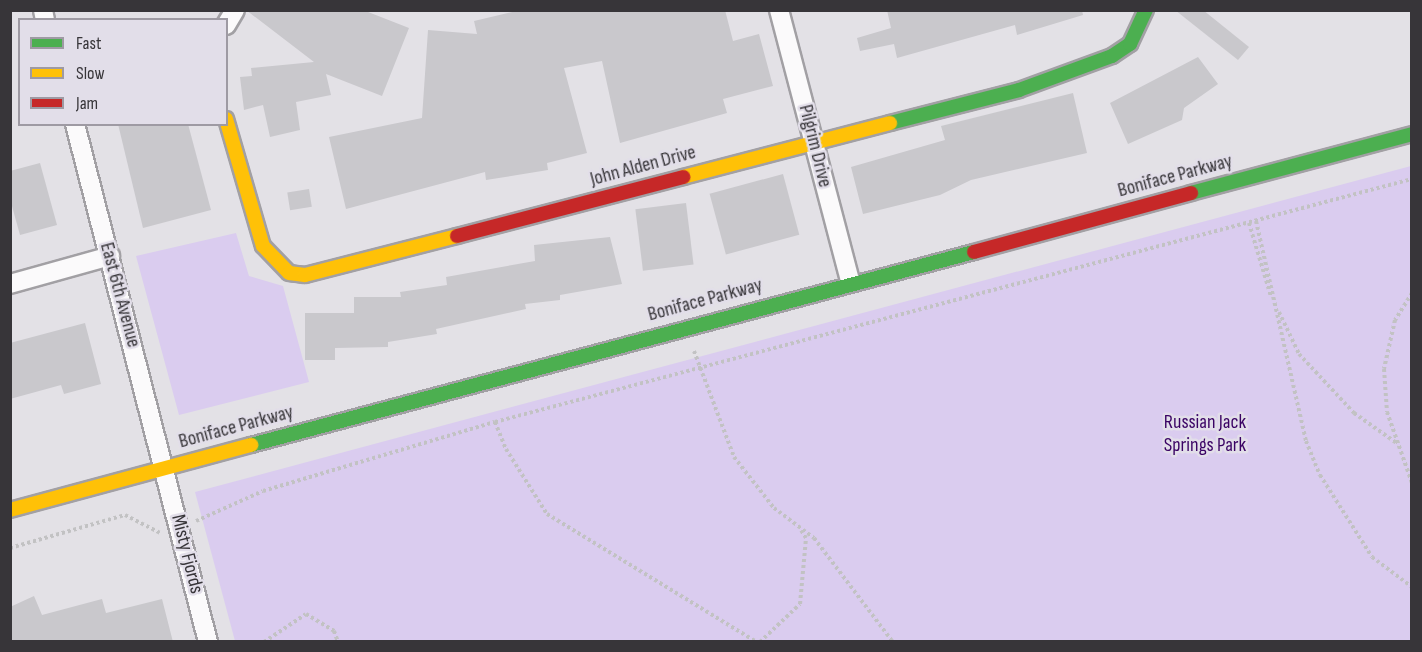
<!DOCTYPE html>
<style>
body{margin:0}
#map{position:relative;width:1422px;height:652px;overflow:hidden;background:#e3e1e6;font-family:"Sofia Sans Condensed",sans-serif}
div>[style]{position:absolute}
.green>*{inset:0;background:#daccef}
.building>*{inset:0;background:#c9c8cc;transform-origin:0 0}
.path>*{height:4px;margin-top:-2px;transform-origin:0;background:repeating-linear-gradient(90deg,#c2c2c3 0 3px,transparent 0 6px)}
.roads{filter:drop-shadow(2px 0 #a2a0a4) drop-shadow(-2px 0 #a2a0a4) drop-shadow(0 2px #a2a0a4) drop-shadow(0 -2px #a2a0a4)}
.street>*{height:18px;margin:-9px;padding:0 9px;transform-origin:9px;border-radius:9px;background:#fbfafb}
.fast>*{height:14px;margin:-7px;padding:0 7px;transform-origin:7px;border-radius:7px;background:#4caf50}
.slow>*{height:14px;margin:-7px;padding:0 7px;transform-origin:7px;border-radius:7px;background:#ffc107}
.jam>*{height:14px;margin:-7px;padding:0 7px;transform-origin:7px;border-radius:7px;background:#c62828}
span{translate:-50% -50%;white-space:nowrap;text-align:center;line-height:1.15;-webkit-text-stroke:5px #e2dee9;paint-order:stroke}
.street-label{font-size:20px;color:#373539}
.park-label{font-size:20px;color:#3a0364}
.frame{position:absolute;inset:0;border:12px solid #373539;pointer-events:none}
.legend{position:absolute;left:18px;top:18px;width:210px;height:108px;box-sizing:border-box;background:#e2dee9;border:2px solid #9e9aa3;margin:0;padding:8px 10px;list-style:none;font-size:18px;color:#373539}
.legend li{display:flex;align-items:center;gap:12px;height:30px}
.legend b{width:30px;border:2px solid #9e9aa3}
</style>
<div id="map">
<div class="green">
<i style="clip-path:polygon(1411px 166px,1411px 641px,235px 641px,195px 492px)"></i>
<i style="clip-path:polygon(236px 233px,249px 276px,283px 286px,309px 382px,179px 415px,136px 256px)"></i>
</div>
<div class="building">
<i style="clip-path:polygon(246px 10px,363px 10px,409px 28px,382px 96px,326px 74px,331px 95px,296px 102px,300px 130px,270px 137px,263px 105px,244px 110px,240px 77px,252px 76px,251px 68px,314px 62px)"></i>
<i style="clip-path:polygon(521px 10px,725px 10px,733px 41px,759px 34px,773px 86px,723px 99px,727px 113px,620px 143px,602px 61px,564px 68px,587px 153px,547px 163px,548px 170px,486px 180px,485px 172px,346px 209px,329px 137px,422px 118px,428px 30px,477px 34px,474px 21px)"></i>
<i style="clip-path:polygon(887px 10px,1082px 10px,1083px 15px,1017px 35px,1015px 25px,897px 58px,894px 44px,860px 51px,857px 38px,891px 28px)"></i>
<i style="clip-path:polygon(1175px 10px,1203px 10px,1249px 47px,1238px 60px)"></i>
<i style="clip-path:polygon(1198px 57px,1218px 84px,1184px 108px,1182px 120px,1128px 144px,1110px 103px)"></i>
<i style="clip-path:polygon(1073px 93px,1087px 153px,971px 180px,940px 195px,863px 214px,851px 167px,945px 140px,941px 126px)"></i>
<i style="clip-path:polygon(118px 124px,188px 124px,211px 210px,143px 228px)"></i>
<i style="clip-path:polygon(40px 163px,57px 225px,20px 235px,10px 199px,10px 171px)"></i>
<i style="left:783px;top:174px;width:63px;height:76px;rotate:75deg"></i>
<i style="left:309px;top:189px;width:18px;height:22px;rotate:81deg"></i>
<i style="left:686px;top:203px;width:62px;height:51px;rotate:83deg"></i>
<i style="clip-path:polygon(610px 237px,622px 284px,560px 295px,560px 300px,525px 304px,526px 309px,436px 329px,437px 334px,388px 342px,388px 347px,335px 348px,335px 360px,305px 360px,305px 313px,354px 313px,354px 297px,401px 297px,400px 292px,447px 285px,446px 277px,535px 261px,534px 245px)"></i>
<i style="clip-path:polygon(85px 323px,101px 384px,64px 394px,61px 385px,10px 399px,10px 343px)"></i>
<i style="clip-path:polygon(34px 596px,42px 615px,102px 599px,106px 613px,162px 599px,173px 642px,10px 642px,10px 607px)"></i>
</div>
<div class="path">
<i style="left:1256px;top:221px;width:226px;rotate:77.2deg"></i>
<i style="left:1306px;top:441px;width:37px;rotate:68deg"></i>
<i style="left:1320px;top:475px;width:97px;rotate:57.6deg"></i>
<i style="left:1372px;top:557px;width:50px;rotate:36.9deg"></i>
<i style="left:1249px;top:223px;width:77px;rotate:73.4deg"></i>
<i style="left:1412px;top:293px;width:32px;rotate:122deg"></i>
<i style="left:1395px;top:320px;width:50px;rotate:102.7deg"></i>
<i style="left:1384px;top:369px;width:43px;rotate:86deg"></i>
<i style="left:1387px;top:412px;width:75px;rotate:70.6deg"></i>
<i style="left:1279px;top:312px;width:47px;rotate:64.5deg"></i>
<i style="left:1299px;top:354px;width:81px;rotate:47deg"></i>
<i style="left:1354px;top:413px;width:54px;rotate:35.2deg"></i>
<i style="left:694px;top:351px;width:113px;rotate:69.3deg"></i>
<i style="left:734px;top:457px;width:65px;rotate:51.9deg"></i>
<i style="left:774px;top:508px;width:50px;rotate:36.9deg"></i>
<i style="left:814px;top:538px;width:131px;rotate:52.8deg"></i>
<i style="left:495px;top:422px;width:29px;rotate:68deg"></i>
<i style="left:506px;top:449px;width:77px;rotate:57.8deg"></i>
<i style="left:547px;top:514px;width:246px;rotate:31.4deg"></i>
<i style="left:196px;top:521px;width:73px;rotate:-24.1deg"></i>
<i style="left:263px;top:491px;width:242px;rotate:-16.6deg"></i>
<i style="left:495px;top:422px;width:949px;rotate:-14.84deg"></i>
<i style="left:10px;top:548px;width:120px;rotate:-16deg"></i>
<i style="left:125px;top:515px;width:39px;rotate:27deg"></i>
<i style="left:264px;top:642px;width:50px;rotate:-33.7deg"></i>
<i style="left:306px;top:614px;width:33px;rotate:31deg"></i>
<i style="left:334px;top:631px;width:12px;rotate:70deg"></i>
<i style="left:760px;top:642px;width:55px;rotate:-43.5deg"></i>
<i style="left:800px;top:604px;width:66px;rotate:-84.8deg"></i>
<i style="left:806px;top:538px;width:9px;rotate:-122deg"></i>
</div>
<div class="roads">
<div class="street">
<i style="left:43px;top:10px;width:10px;rotate:79deg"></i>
<i style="left:779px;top:10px;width:280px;rotate:75.3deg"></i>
<i style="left:226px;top:25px;width:17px;rotate:-59deg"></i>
<i style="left:75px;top:124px;width:535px;rotate:75.6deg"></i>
<i style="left:10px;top:284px;width:104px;rotate:-15.6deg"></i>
</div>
<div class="fast">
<i style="left:890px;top:123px;width:133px;rotate:-14.3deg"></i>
<i style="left:1019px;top:90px;width:99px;rotate:-20.1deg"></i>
<i style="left:1112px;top:56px;width:22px;rotate:-34deg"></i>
<i style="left:1130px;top:44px;width:38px;rotate:-65deg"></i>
<i style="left:1191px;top:193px;width:229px;rotate:-14.9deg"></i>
<i style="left:251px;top:445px;width:748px;rotate:-14.95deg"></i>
</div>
<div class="slow">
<i style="left:226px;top:119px;width:132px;rotate:73.8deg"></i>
<i style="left:263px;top:246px;width:37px;rotate:46deg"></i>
<i style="left:289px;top:273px;width:16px;rotate:7deg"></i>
<i style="left:305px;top:275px;width:157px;rotate:-14.4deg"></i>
<i style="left:683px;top:177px;width:214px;rotate:-14.6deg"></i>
<i style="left:10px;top:510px;width:250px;rotate:-15.1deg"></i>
</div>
<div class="jam">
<i style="left:457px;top:236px;width:234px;rotate:-14.6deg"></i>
<i style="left:974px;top:252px;width:225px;rotate:-15.2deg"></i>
</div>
</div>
<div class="street-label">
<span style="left:815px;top:146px;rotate:76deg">Pilgrim Drive</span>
<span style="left:643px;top:166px;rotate:-15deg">John Alden Drive</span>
<span style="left:1175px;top:176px;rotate:-15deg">Boniface Parkway</span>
<span style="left:120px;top:295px;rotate:75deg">East 6th Avenue</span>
<span style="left:705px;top:300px;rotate:-15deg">Boniface Parkway</span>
<span style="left:236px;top:427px;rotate:-15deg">Boniface Parkway</span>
<span style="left:187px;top:554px;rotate:76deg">Misty Fjords</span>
</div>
<div class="park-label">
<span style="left:1205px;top:434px">Russian Jack<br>Springs Park</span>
</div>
<div class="frame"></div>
<ul class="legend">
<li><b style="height:8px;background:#4caf50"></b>Fast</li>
<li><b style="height:8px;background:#ffc107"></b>Slow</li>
<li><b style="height:8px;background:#c62828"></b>Jam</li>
</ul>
</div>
